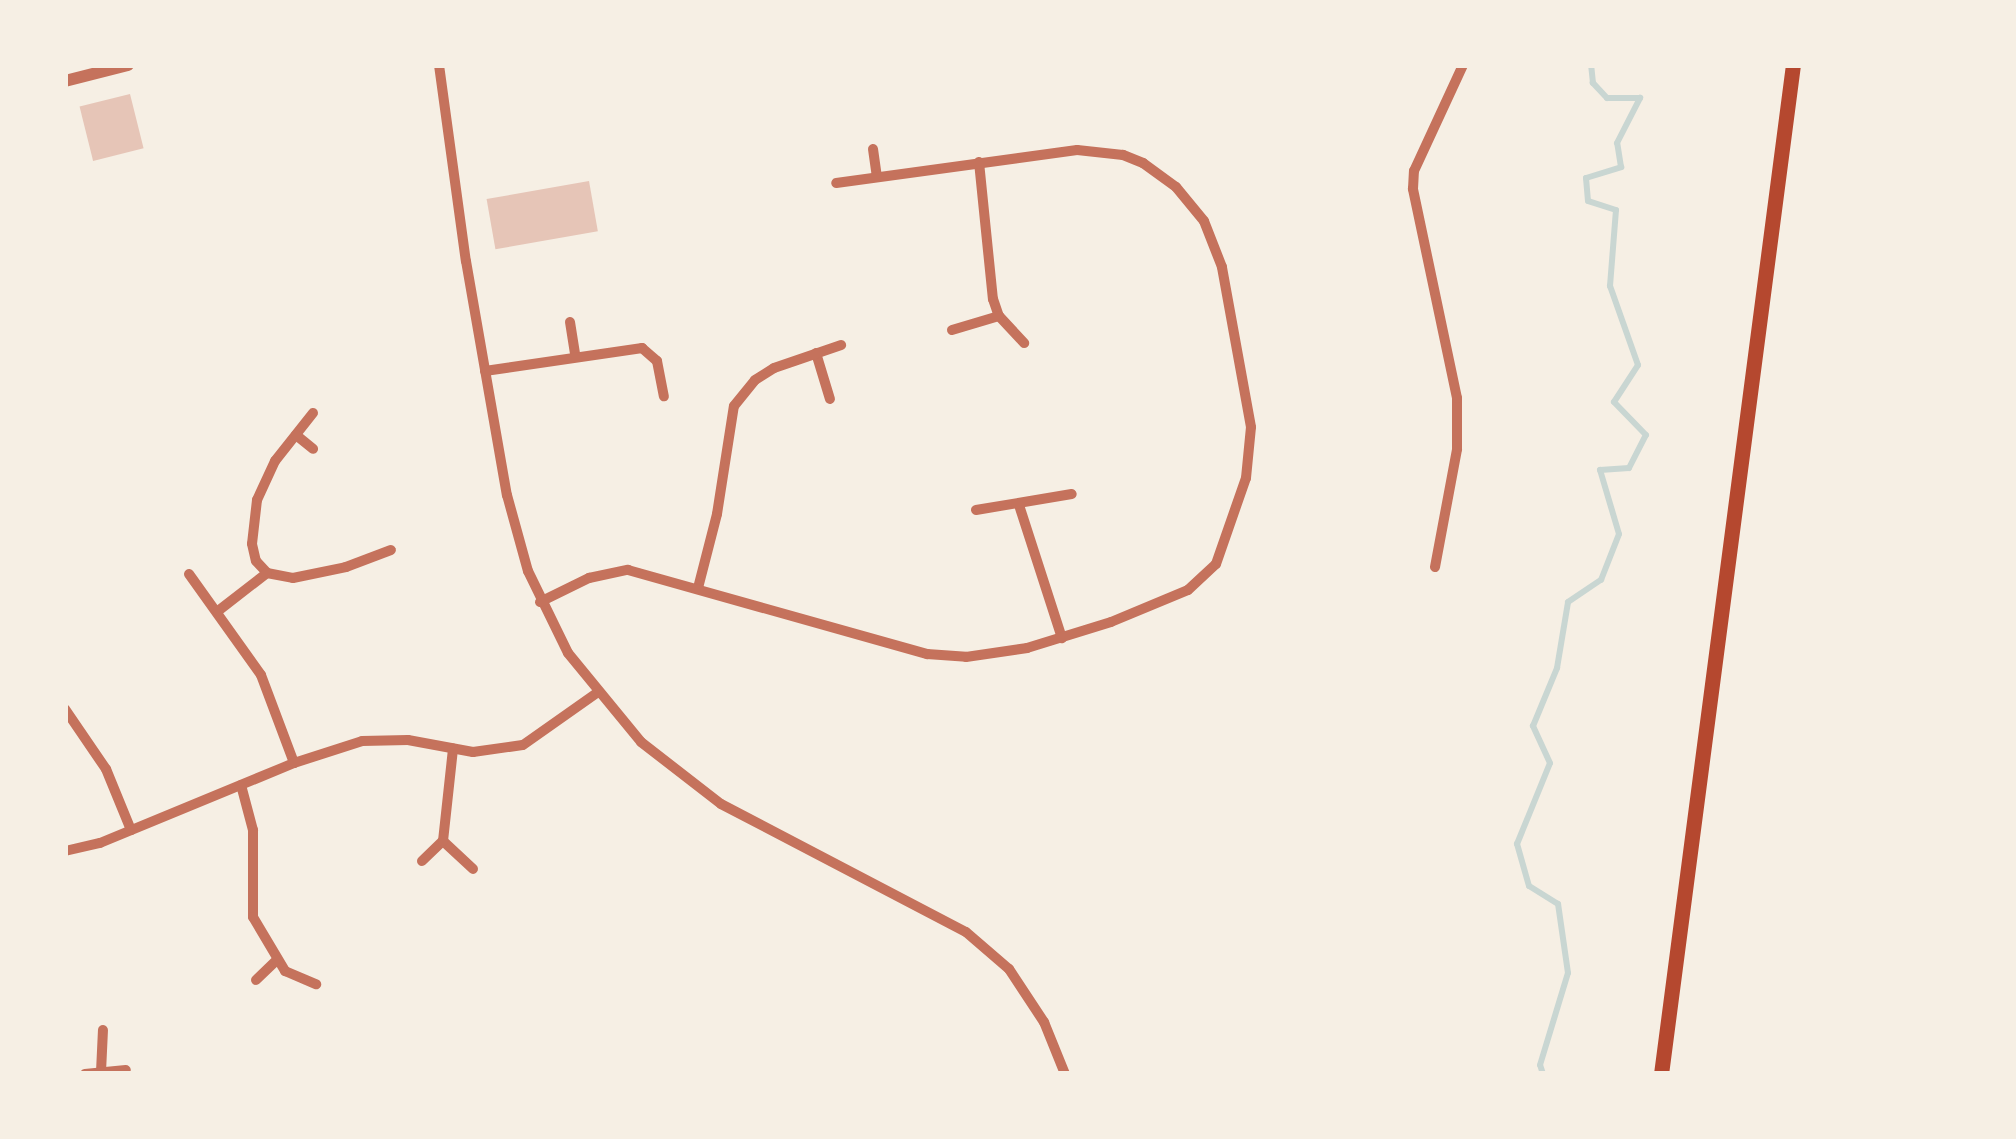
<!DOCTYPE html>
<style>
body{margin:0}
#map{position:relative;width:2016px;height:1139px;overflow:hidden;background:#f6efe4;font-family:Ubuntu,sans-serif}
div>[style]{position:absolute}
.stream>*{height:6px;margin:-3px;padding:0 3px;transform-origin:3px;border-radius:3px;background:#c9d6d2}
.building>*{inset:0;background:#e6c5b7;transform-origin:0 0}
.minor>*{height:10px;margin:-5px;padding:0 5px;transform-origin:5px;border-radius:5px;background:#c5725c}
.tertiary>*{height:12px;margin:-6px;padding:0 6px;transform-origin:6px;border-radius:6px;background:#c5725c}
.trunk>*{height:15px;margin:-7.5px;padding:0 7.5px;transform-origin:7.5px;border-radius:7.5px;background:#b5482f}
span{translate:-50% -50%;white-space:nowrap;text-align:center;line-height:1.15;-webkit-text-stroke:9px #f6efe4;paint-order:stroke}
.frame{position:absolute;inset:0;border:68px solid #f6efe4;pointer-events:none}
</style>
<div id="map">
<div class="stream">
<i style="left:1543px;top:1074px;width:9px;rotate:-108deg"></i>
<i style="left:1540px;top:1065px;width:96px;rotate:-73.1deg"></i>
<i style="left:1568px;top:973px;width:70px;rotate:-98.2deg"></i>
<i style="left:1558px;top:904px;width:34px;rotate:-148deg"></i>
<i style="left:1529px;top:886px;width:44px;rotate:-105.9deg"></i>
<i style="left:1517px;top:844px;width:87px;rotate:-67.8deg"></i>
<i style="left:1550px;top:763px;width:41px;rotate:-114.7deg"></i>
<i style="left:1533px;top:726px;width:63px;rotate:-67.5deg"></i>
<i style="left:1557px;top:668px;width:67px;rotate:-80.5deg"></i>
<i style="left:1568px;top:602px;width:40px;rotate:-34deg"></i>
<i style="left:1601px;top:580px;width:49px;rotate:-68.6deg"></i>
<i style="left:1619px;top:534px;width:67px;rotate:-106.5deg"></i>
<i style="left:1600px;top:470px;width:29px;rotate:-4deg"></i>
<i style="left:1629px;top:468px;width:37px;rotate:-63deg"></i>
<i style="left:1646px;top:435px;width:46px;rotate:-134.1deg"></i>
<i style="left:1614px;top:402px;width:44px;rotate:-57deg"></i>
<i style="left:1638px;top:365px;width:84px;rotate:-109.5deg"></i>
<i style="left:1610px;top:286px;width:76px;rotate:-85.5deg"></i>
<i style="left:1616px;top:210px;width:29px;rotate:-162deg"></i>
<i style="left:1588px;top:201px;width:23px;rotate:-95deg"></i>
<i style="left:1586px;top:178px;width:37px;rotate:-17deg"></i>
<i style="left:1621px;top:167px;width:24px;rotate:-99deg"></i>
<i style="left:1617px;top:143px;width:51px;rotate:-62.9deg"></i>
<i style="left:1640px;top:98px;width:33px;rotate:180deg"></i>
<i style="left:1607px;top:98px;width:21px;rotate:-133deg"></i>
<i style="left:1593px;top:83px;width:18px;rotate:-96deg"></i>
</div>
<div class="building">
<i style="left:130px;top:94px;width:56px;height:52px;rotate:76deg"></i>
<i style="left:589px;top:181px;width:51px;height:104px;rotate:80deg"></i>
</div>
<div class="minor">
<i style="left:439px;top:65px;width:198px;rotate:82.2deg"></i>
<i style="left:466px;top:261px;width:238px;rotate:80.1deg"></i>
<i style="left:507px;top:495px;width:79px;rotate:74.6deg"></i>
<i style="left:528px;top:571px;width:91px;rotate:64deg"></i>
<i style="left:568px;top:653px;width:115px;rotate:50.6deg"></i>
<i style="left:641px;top:742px;width:101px;rotate:37.8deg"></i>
<i style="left:721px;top:804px;width:276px;rotate:27.6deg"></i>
<i style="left:966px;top:932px;width:57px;rotate:40.7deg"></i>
<i style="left:1009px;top:969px;width:64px;rotate:56.6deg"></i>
<i style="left:1044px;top:1022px;width:56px;rotate:68deg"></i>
<i style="left:873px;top:149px;width:28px;rotate:82deg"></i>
<i style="left:979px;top:162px;width:138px;rotate:84.2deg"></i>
<i style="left:993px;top:299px;width:18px;rotate:71deg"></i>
<i style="left:999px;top:316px;width:37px;rotate:47deg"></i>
<i style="left:570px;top:322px;width:33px;rotate:81deg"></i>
<i style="left:952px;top:330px;width:49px;rotate:-16.6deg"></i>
<i style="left:816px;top:353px;width:48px;rotate:73.1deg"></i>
<i style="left:485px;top:371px;width:159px;rotate:-8.3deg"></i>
<i style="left:642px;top:348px;width:20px;rotate:41deg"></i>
<i style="left:657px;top:361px;width:36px;rotate:79deg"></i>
<i style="left:313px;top:413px;width:61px;rotate:128.4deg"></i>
<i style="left:275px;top:461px;width:43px;rotate:114.8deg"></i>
<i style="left:257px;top:500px;width:44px;rotate:96.5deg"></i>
<i style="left:252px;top:544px;width:17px;rotate:77deg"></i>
<i style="left:256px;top:561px;width:16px;rotate:47deg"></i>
<i style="left:267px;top:573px;width:26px;rotate:11deg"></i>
<i style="left:293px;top:578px;width:54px;rotate:-11.7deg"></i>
<i style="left:346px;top:567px;width:48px;rotate:-20.7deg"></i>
<i style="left:296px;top:435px;width:22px;rotate:39deg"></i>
<i style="left:1019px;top:505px;width:140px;rotate:72.1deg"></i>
<i style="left:976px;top:510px;width:97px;rotate:-9.5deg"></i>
<i style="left:1435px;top:567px;width:120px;rotate:-79.4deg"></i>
<i style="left:1457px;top:449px;width:51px;rotate:-90deg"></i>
<i style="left:1457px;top:398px;width:214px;rotate:-101.9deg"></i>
<i style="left:1413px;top:189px;width:18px;rotate:-87deg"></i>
<i style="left:1414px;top:171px;width:117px;rotate:-65.2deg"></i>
<i style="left:189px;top:574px;width:124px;rotate:54.5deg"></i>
<i style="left:261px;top:675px;width:94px;rotate:69.4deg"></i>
<i style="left:698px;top:588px;width:76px;rotate:-75.6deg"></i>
<i style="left:717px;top:514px;width:109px;rotate:-81.1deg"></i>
<i style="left:734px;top:406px;width:33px;rotate:-51deg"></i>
<i style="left:755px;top:380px;width:22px;rotate:-32deg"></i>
<i style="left:774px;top:368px;width:71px;rotate:-18.9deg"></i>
<i style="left:540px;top:602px;width:55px;rotate:-26.1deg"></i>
<i style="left:589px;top:578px;width:40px;rotate:-12deg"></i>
<i style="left:628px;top:570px;width:311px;rotate:15.7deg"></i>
<i style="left:927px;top:654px;width:39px;rotate:4deg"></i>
<i style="left:966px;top:657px;width:62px;rotate:-8.4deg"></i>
<i style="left:1027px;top:648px;width:88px;rotate:-17.2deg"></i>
<i style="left:1111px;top:622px;width:83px;rotate:-22.6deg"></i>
<i style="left:1188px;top:590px;width:38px;rotate:-43deg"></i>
<i style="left:1216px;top:564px;width:91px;rotate:-70.8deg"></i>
<i style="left:1246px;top:478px;width:51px;rotate:-84.4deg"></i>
<i style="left:1251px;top:427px;width:163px;rotate:-100.3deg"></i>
<i style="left:1222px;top:267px;width:49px;rotate:-111.4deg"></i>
<i style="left:1204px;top:221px;width:44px;rotate:-129.5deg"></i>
<i style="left:1176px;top:187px;width:41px;rotate:-144deg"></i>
<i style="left:1143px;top:163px;width:22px;rotate:-158deg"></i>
<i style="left:1123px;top:155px;width:46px;rotate:-173.8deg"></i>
<i style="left:1077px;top:150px;width:243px;rotate:172.2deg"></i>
<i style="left:218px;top:611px;width:62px;rotate:-37.8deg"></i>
<i style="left:65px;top:709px;width:73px;rotate:55.7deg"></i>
<i style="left:106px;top:769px;width:66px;rotate:67.7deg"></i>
<i style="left:241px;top:785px;width:47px;rotate:75.1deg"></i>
<i style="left:253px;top:830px;width:87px;rotate:90deg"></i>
<i style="left:253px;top:917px;width:63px;rotate:59.3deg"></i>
<i style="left:285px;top:971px;width:34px;rotate:23deg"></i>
<i style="left:443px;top:841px;width:41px;rotate:43deg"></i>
<i style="left:65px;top:851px;width:36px;rotate:-13deg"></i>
<i style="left:100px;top:843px;width:210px;rotate:-22.4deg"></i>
<i style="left:294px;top:763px;width:71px;rotate:-17.9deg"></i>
<i style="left:362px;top:741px;width:46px;rotate:-1.2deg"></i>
<i style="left:408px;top:740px;width:66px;rotate:10.5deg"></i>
<i style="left:473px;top:752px;width:50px;rotate:-8deg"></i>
<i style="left:523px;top:745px;width:92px;rotate:-35.2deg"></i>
<i style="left:422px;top:861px;width:29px;rotate:-44deg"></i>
<i style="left:443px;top:841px;width:93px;rotate:-83.8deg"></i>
<i style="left:256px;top:980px;width:28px;rotate:-44deg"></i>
<i style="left:101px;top:1072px;width:42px;rotate:-87.3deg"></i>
<i style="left:85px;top:1074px;width:41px;rotate:-5.6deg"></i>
</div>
<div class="tertiary">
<i style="left:65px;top:81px;width:65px;rotate:-14.3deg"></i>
</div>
<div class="trunk">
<i style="left:1661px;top:1074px;width:1018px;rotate:-82.55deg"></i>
</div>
<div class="frame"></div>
</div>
